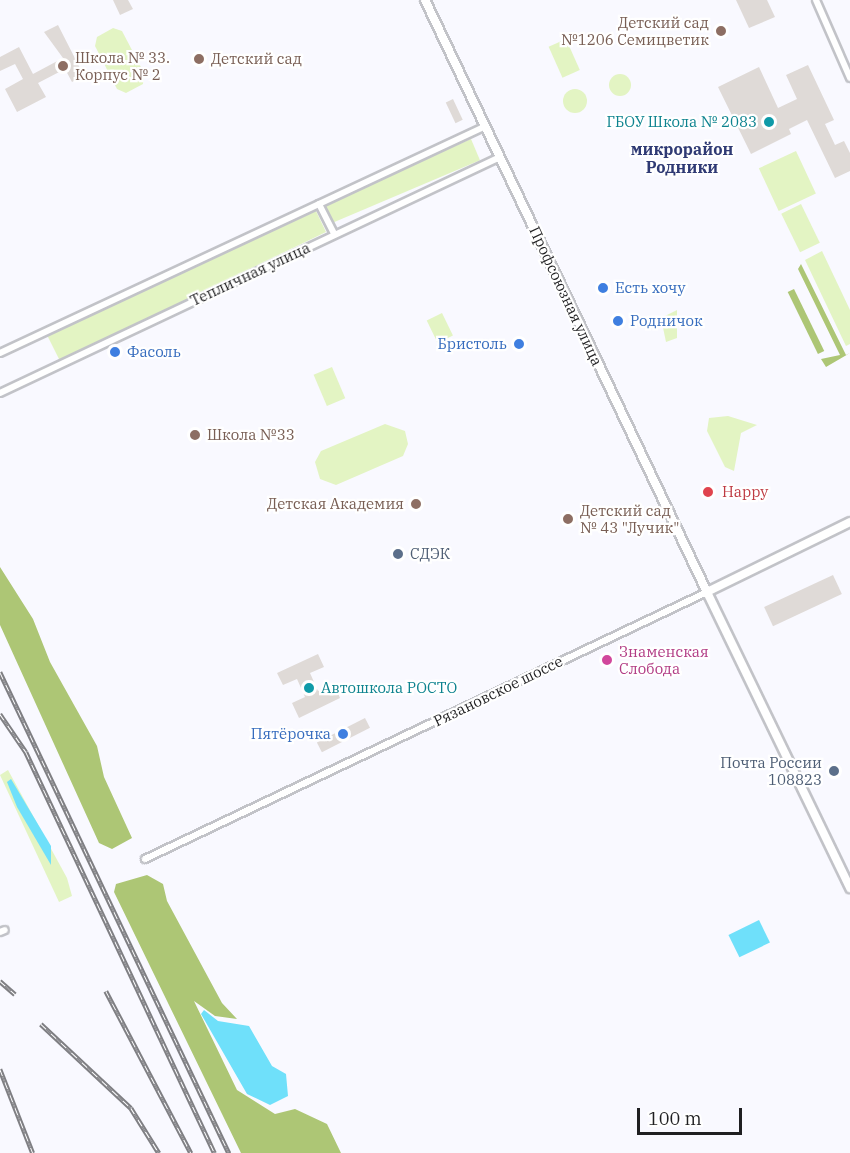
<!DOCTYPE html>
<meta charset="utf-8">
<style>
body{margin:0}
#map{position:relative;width:850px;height:1153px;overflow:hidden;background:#f9f9ff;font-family:"IBM Plex Serif",serif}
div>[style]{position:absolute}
.green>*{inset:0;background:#e3f4c3;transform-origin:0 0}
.round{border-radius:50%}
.forest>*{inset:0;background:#adc675;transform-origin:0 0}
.water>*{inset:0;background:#6fe0fa;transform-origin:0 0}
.building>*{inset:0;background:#dfdad7;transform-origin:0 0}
.roads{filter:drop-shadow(2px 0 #c2c3c8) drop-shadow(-2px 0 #c2c3c8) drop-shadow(0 2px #c2c3c8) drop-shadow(0 -2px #c2c3c8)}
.minor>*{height:6px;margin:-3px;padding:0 3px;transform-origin:3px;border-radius:3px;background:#fff}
.tertiary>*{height:8px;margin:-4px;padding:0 4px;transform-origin:4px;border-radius:4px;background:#fff}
.secondary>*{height:8px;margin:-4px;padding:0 4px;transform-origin:4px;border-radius:4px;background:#fff}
.rail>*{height:4.5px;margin-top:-2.25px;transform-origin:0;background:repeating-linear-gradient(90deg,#fff 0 7px,#7f7f83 0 14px);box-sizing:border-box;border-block:2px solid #7f7f83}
.dots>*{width:16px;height:16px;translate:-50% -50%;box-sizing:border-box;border:3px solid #fff;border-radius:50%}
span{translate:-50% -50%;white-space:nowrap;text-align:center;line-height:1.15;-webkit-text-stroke:4.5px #fff;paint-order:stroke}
.education-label{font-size:15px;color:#785e54}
.right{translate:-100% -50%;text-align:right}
.left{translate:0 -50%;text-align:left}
.culture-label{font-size:15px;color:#0d838f}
.street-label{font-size:15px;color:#1f1f21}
.shop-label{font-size:15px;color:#366cbe}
.health-label{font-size:15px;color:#be3a42}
.service-label{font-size:15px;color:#4e5e75}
.hotel-label{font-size:15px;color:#b23c85}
.neighbourhood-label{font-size:16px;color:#2f3a74;font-weight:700}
.scale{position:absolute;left:637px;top:1108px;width:105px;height:27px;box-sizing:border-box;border:3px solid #1f1f21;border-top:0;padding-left:8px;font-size:18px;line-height:21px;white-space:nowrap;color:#1f1f21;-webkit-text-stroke:4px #fff;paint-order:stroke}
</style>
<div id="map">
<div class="green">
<i style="clip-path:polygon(113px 28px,122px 31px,144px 73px,143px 84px,126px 93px,117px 89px,95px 46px,97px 37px)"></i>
<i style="left:566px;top:39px;width:34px;height:19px;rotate:66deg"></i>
<i class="round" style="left:609px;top:74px;width:22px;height:22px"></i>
<i class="round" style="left:563px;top:89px;width:24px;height:24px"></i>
<i style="left:471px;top:139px;width:23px;height:160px;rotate:67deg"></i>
<i style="left:796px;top:151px;width:47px;height:41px;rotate:65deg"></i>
<i style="left:801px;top:204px;width:43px;height:22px;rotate:64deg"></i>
<i style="clip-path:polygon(316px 211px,326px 232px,60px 361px,47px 335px)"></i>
<i style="clip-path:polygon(822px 251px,850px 310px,850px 344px,846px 346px,805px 260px)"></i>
<i style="clip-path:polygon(677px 310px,677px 338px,666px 342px,661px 318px)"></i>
<i style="left:442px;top:313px;width:25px;height:17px;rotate:64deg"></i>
<i style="left:332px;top:367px;width:34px;height:20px;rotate:67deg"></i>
<i style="clip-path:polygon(728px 416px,757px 425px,741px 433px,734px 471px,725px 467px,707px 431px,709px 418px)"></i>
<i style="clip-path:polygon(385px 424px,405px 431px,408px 444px,403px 456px,336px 485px,320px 479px,315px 462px,321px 451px)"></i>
<i style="clip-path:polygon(8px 770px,67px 878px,72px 896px,59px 902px,0 775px)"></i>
</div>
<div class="forest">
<i style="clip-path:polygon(801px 264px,846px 355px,850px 353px,826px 367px,821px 359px,840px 355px,798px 269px)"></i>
<i style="left:794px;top:289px;width:69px;height:7px;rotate:64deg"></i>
<i style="clip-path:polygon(0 567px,33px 619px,50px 662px,97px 746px,104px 777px,132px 838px,112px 849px,99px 843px,0 625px)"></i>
<i style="clip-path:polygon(147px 875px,163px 884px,167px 901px,222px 1003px,237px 1019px,215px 1016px,194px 1001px,237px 1090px,275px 1114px,295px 1109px,327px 1124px,341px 1153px,241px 1153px,114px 892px,116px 884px)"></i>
</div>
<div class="water">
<i style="clip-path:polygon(11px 779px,51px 846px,51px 865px,17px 807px,7px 782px)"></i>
<i style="left:759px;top:920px;width:25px;height:34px;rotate:64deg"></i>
<i style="clip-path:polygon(204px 1010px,218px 1021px,249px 1026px,272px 1066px,286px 1074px,288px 1096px,270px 1105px,247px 1094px,201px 1014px)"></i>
</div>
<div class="building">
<i style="clip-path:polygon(113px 0,128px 0,133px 9px,120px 15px)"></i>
<i style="clip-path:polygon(736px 0,767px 0,775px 17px,749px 28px)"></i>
<i style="clip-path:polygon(58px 25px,84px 76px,72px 82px,65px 69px,38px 83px,46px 97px,17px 112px,5px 89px,23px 79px,15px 64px,0 71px,0 57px,19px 47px,33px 74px,63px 58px,44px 32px)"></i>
<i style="clip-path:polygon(808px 65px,834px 120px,825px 124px,835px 145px,844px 141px,850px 153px,850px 171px,835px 178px,807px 120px,789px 129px,791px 134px,751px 154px,718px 87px,759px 67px,778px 108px,797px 99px,786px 75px)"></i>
<i style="left:453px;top:99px;width:23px;height:8px;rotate:65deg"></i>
<i style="left:833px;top:575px;width:21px;height:76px;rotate:65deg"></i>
<i style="clip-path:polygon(318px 654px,324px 667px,310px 673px,318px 691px,334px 684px,340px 698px,299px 718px,292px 703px,305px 697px,297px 679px,283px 685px,277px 673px)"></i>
<i style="left:365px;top:718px;width:11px;height:54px;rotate:63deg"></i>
</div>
<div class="roads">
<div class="minor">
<i style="left:816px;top:0;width:85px;rotate:66.4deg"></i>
<i style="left:319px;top:204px;width:34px;rotate:63deg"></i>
<i style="left:0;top:353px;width:536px;rotate:-25.04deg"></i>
<i style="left:0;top:393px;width:553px;rotate:-25.27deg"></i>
<i style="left:145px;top:859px;width:622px;rotate:-25.41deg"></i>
<i style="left:0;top:932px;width:5px;rotate:-22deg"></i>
</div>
<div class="tertiary">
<i style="left:707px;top:592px;width:329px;rotate:64.2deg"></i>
</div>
<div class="secondary">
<i style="left:425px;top:0;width:656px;rotate:64.53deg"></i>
<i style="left:707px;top:592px;width:159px;rotate:-26.1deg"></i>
</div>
</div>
<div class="rail">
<i style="left:0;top:672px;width:533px;rotate:64.54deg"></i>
<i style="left:0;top:714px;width:46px;rotate:55.6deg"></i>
<i style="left:26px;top:752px;width:443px;rotate:64.8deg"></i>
<i style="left:0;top:981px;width:20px;rotate:41deg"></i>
<i style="left:106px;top:991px;width:183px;rotate:62.3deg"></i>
<i style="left:41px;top:1024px;width:123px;rotate:43deg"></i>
<i style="left:131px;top:1108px;width:53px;rotate:58.1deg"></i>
<i style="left:0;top:1069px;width:90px;rotate:68.6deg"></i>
</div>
<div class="dots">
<i style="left:721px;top:31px;background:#8d6e63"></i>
<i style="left:199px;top:59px;background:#8d6e63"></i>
<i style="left:63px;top:66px;background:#8d6e63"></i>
<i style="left:769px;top:122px;background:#0f9aa8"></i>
<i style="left:603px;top:288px;background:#3f7fe0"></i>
<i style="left:618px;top:321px;background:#3f7fe0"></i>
<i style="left:519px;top:344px;background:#3f7fe0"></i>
<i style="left:115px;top:352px;background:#3f7fe0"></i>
<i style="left:195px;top:435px;background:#8d6e63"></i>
<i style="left:708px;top:492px;background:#e0444e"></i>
<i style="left:416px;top:504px;background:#8d6e63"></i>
<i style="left:568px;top:519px;background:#8d6e63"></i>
<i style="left:398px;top:554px;background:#5c6f8a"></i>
<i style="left:607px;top:660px;background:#d1479c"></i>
<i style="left:309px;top:688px;background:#0f9aa8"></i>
<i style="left:343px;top:734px;background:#3f7fe0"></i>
<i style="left:834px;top:771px;background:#5c6f8a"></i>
</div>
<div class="education-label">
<span class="right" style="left:709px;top:31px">Детский сад<br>№1206 Семицветик</span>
<span class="left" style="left:75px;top:66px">Школа № 33.<br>Корпус № 2</span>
<span class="left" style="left:211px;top:59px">Детский сад</span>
<span class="left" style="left:207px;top:435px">Школа №33</span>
<span class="right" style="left:404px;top:504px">Детская Академия</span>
<span class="left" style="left:580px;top:519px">Детский сад<br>№ 43 "Лучик"</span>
</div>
<div class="culture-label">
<span class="right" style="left:757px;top:122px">ГБОУ Школа № 2083</span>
<span class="left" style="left:321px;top:688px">Автошкола РОСТО</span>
</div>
<div class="street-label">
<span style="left:250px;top:274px;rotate:-25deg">Тепличная улица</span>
<span style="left:566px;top:296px;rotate:65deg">Профсоюзная улица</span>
<span style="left:498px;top:691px;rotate:-26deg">Рязановское шоссе</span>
</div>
<div class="shop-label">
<span class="left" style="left:615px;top:288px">Есть хочу</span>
<span class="left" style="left:630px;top:321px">Родничок</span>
<span class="right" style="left:507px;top:344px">Бристоль</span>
<span class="left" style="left:127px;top:352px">Фасоль</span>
<span class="right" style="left:331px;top:734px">Пятёрочка</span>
</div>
<div class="health-label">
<span class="left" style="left:722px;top:492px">Happy</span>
</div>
<div class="service-label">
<span class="left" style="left:410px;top:554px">СДЭК</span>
<span class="right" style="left:822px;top:771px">Почта России<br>108823</span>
</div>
<div class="hotel-label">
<span class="left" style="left:619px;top:660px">Знаменская<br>Слобода</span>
</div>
<div class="neighbourhood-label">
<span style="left:682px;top:158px">микрорайон<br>Родники</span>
</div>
<div class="scale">100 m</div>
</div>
